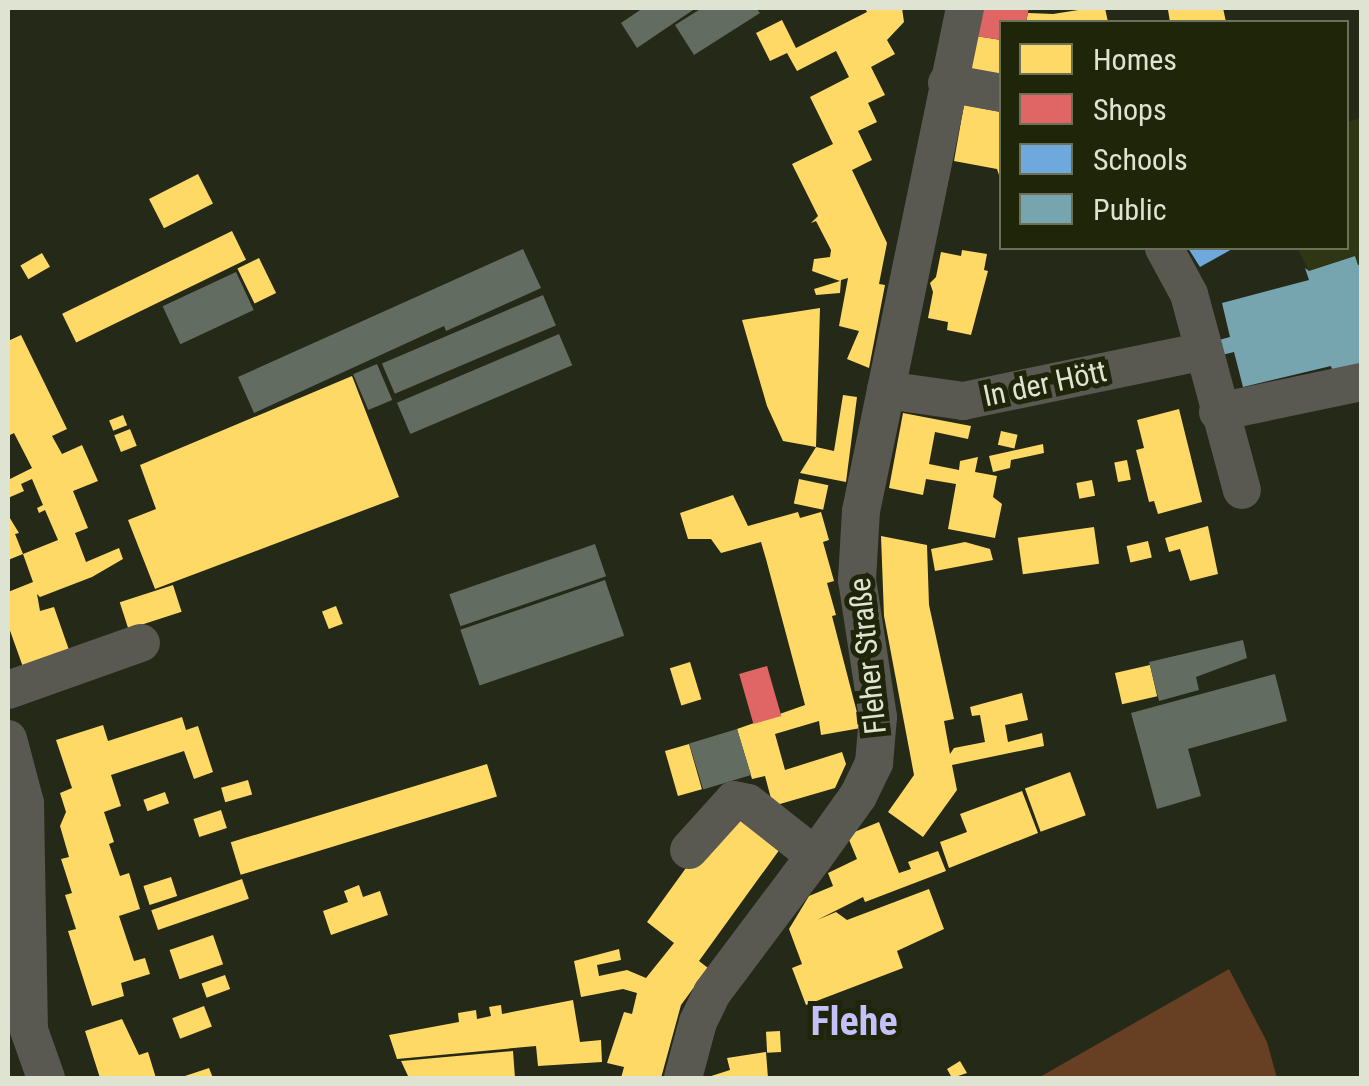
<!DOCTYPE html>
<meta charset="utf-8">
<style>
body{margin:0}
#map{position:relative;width:1369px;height:1086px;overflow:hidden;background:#242918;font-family:"Roboto Condensed",sans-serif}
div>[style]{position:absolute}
.built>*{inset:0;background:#2e3614}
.green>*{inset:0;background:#674023}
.homes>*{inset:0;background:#ffd966;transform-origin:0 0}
.shops>*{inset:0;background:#e06666;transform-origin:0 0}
.schools>*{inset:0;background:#6fa8dc}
.public>*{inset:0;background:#76a5af}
.building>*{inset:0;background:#636c60;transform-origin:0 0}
.minor>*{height:38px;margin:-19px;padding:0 19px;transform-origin:19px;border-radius:19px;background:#595851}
span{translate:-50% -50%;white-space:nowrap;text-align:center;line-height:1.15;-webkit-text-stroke:10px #1f2508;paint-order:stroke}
.street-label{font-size:30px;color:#dee3d2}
.district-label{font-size:40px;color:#c3c0fa;font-weight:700}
.frame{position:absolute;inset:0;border:10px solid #dee3d2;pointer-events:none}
.legend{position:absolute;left:999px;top:20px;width:350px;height:230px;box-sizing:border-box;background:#1f2508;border:2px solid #6b7159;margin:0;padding:12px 18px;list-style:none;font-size:30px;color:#dee3d2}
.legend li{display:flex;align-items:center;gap:20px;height:50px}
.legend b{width:50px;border:2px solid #6b7159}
</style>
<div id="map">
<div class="built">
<i style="clip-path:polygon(1361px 118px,1361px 264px,1358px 265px,1356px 255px,1309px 271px,1297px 248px,1346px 248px,1347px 122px)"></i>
</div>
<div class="green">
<i style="clip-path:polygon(1229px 969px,1267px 1042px,1277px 1078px,1038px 1078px)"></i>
</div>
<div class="homes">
<i style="clip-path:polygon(865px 8px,902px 8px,904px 22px,887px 40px,895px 54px,871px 67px,885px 95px,868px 103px,877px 122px,858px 131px,872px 160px,852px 170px,887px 243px,879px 284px,885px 285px,869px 368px,847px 359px,859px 331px,839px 326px,848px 278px,841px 280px,840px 293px,816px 295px,814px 289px,840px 281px,812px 271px,814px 259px,830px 257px,831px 250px,816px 221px,811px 223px,818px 216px,792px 164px,833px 144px,810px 97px,849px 77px,836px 51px,797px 71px,787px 53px,770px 61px,756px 33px,782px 20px,796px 48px,867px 12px)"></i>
<i style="clip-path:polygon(1091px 8px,1105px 8px,1108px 22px,1026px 22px,1028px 13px,1053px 14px)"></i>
<i style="clip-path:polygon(1182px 8px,1223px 8px,1226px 22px,1170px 22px,1168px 10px)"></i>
<i style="clip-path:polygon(976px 36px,1001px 40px,1001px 81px,970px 76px)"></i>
<i style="clip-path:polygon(964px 105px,1001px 112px,1001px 181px,997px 169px,954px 161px)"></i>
<i style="left:198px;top:174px;width:33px;height:55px;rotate:63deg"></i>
<i style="left:232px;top:231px;width:32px;height:189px;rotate:64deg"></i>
<i style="clip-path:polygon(962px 250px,987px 254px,984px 270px,988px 271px,971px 335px,947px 330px,948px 322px,928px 318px,933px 292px,930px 283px,936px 277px,941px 252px,961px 256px)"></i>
<i style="left:42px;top:253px;width:16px;height:25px;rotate:60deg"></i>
<i style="left:259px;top:258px;width:39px;height:24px;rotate:64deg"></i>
<i style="clip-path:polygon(820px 308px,816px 447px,783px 441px,767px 406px,742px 320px)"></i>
<i style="clip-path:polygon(21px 335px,67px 429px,52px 436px,62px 454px,82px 445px,98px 481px,73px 491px,88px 528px,75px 533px,86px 562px,119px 548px,123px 559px,92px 577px,40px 597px,37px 594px,40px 611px,54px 607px,69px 650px,23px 667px,8px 625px,8px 592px,33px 582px,23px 554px,58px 540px,45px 510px,39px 513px,37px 508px,43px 505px,32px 479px,21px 484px,24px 491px,8px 498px,8px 480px,32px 468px,14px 433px,8px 436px,8px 341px)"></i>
<i style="clip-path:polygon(352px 376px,399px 497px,155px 589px,128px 520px,156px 509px,140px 465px)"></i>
<i style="clip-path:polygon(843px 395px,857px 397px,846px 482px,800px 473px,816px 447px,834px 451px)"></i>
<i style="clip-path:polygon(1179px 409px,1202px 502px,1158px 514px,1154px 501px,1149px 502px,1136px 450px,1144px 448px,1137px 420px)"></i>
<i style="clip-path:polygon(903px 413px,971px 426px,968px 439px,935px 432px,929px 464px,959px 470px,960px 461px,978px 457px,975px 472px,997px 476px,993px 497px,1002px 504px,995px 538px,948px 529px,956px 484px,926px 479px,923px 495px,889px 488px)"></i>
<i style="left:123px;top:415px;width:11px;height:15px;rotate:68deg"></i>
<i style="left:130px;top:429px;width:18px;height:17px;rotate:68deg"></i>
<i style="left:1001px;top:431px;width:17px;height:14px;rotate:13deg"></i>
<i style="clip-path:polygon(1043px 444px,1044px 453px,1011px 460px,1010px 468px,993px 472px,989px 456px)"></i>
<i style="left:1127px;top:460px;width:20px;height:13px;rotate:79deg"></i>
<i style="left:799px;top:479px;width:30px;height:25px;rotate:12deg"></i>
<i style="left:1092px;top:480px;width:16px;height:16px;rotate:79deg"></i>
<i style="clip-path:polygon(733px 495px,748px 526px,798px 512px,800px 518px,821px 512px,829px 540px,823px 542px,834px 581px,827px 583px,836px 615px,832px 616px,861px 728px,821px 735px,819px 721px,775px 734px,785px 770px,842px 752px,846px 764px,835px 788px,773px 806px,765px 776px,752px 779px,737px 729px,805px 705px,766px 559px,761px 542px,721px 553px,711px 539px,688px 539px,680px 513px)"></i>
<i style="clip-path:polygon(8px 515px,19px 533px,15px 534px,23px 554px,8px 560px)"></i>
<i style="clip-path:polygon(1208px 526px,1218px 574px,1190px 581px,1180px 549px,1169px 552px,1165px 538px)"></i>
<i style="left:1094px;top:527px;width:37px;height:77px;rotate:82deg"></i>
<i style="clip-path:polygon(881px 536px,927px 545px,929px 605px,954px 719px,944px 721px,950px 754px,954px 748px,985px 742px,980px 715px,972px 716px,970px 707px,1022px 693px,1028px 720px,1005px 725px,1008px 742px,1042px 733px,1044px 746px,952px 765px,957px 790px,923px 837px,888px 812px,914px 775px,884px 616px)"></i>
<i style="left:1148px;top:541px;width:17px;height:22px;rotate:77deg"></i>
<i style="clip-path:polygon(965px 542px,990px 549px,993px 560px,935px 571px,931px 549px)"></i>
<i style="left:173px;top:585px;width:28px;height:56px;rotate:72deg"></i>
<i style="left:336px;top:606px;width:19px;height:15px;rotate:69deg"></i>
<i style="left:690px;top:662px;width:39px;height:21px;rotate:73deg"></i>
<i style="left:1150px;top:665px;width:32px;height:36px;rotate:77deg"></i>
<i style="clip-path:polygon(182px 717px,186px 730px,198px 726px,213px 772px,194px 779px,184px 751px,111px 775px,121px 806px,104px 812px,114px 842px,109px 844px,120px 876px,129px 873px,140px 909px,119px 916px,134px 961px,145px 958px,150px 974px,121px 983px,124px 996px,92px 1006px,68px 931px,76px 929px,65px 895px,72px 893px,61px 859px,69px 857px,60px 826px,66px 812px,60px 793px,72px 788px,56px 740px,103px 725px,108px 741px)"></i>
<i style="left:689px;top:744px;width:47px;height:25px;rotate:74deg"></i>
<i style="left:487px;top:764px;width:34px;height:268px;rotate:73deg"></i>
<i style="left:1070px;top:772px;width:46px;height:48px;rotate:70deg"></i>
<i style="left:248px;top:780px;width:15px;height:28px;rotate:74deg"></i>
<i style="clip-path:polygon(1022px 791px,1038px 833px,949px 868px,940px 842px,967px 832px,960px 814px)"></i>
<i style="left:165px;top:792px;width:12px;height:23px;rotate:70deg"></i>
<i style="left:221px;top:810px;width:19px;height:29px;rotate:72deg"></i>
<i style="clip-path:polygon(727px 811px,780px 849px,699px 961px,708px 968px,681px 1005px,661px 1078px,621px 1078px,624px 1067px,607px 1063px,624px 1012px,632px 1014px,637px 993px,623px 989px,581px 997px,574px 961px,619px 949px,621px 960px,597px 965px,599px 976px,627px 970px,646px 978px,674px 943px,647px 922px)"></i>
<i style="clip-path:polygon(879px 822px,899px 873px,911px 869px,908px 862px,938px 851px,946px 871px,865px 902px,863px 897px,817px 920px,836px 912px,847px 920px,929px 889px,944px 929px,897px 951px,903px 968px,806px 1005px,792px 968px,802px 964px,789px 929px,809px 896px,833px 886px,828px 873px,857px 859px,847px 835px)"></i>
<i style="left:171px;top:877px;width:20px;height:29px;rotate:72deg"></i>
<i style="left:242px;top:879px;width:21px;height:96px;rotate:71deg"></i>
<i style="clip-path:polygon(359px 885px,363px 897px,380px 891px,388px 915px,331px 935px,323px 911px,348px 902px,344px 891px)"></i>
<i style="left:213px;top:935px;width:31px;height:46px;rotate:71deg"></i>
<i style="left:225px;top:975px;width:15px;height:25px;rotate:70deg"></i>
<i style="clip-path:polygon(573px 1000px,580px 1042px,601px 1040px,602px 1062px,538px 1066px,536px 1046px,397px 1059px,389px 1035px,459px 1022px,458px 1013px,476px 1010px,477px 1019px,491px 1016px,489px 1007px,501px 1005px,502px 1014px)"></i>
<i style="left:204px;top:1006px;width:22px;height:34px;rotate:69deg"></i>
<i style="clip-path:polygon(122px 1019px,139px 1055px,148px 1052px,156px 1078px,100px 1078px,85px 1031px)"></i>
<i style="left:780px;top:1031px;width:21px;height:14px;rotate:87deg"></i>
<i style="clip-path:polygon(513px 1051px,515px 1078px,409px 1078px,401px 1061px)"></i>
<i style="clip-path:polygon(766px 1052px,768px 1078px,705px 1078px,730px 1070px,727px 1058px)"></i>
<i style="clip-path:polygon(960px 1061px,967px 1073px,952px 1078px,947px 1069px)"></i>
<i style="clip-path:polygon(209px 1068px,213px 1078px,179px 1078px)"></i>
</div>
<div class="shops">
<i style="clip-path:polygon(980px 8px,1029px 8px,1026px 22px,1002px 22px,1002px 40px,975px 36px)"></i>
<i style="left:767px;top:666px;width:52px;height:29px;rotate:74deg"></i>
</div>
<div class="schools">
<i style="clip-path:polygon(1188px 248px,1234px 248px,1200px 267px)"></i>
</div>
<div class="public">
<i style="clip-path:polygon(1355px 256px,1358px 265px,1362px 264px,1362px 366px,1334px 376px,1331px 366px,1243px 387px,1234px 352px,1222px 355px,1219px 340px,1230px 337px,1222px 303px,1309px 280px,1305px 268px,1309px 271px)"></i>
</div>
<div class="building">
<i style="clip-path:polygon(643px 8px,696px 8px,637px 48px,621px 23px)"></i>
<i style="clip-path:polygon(702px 8px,756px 8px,760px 13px,694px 55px,675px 25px)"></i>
<i style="clip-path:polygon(523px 249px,541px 288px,446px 331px,444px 326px,254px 413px,238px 377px)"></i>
<i style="left:236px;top:272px;width:42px;height:81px;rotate:65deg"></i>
<i style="left:543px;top:295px;width:33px;height:175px;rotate:67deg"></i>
<i style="left:559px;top:334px;width:34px;height:176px;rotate:67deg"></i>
<i style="left:377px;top:364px;width:39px;height:26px;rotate:67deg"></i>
<i style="left:595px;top:544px;width:34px;height:154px;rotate:71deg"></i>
<i style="left:605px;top:580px;width:59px;height:153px;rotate:71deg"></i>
<i style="clip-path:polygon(1243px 640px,1247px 658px,1196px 677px,1199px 690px,1159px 701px,1149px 662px)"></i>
<i style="clip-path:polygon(1275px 674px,1287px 721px,1188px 749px,1201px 796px,1157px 809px,1131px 713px)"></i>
<i style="left:737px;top:729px;width:48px;height:50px;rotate:73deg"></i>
</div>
<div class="minor">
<i style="left:947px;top:83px;width:56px;rotate:10.3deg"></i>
<i style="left:1164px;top:248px;width:52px;rotate:61.5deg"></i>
<i style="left:1189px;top:294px;width:203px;rotate:74.9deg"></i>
<i style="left:886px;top:390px;width:78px;rotate:8.1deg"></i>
<i style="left:963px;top:401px;width:246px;rotate:-11.7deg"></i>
<i style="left:1218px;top:412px;width:147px;rotate:-11.8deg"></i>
<i style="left:8px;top:690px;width:141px;rotate:-19.5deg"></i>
<i style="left:8px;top:739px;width:66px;rotate:75.1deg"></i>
<i style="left:25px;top:803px;width:227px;rotate:89deg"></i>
<i style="left:29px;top:1030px;width:51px;rotate:70.5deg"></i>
<i style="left:689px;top:850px;width:67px;rotate:-48deg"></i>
<i style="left:734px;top:800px;width:14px;rotate:12deg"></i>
<i style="left:748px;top:803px;width:85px;rotate:38.3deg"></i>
<i style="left:683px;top:1078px;width:58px;rotate:-75deg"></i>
<i style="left:698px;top:1022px;width:32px;rotate:-64deg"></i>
<i style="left:712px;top:993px;width:171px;rotate:-53.1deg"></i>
<i style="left:815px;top:856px;width:74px;rotate:-54.4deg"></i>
<i style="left:858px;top:796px;width:37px;rotate:-64deg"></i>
<i style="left:874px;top:763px;width:46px;rotate:-85deg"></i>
<i style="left:878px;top:717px;width:139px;rotate:-98.7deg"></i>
<i style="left:857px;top:580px;width:69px;rotate:-86.7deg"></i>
<i style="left:861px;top:511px;width:514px;rotate:-78.32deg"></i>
</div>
<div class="street-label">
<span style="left:1045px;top:384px;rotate:-12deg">In der Hött</span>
<span style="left:868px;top:656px;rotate:-96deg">Fleher Straße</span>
</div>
<div class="district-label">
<span style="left:854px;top:1022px">Flehe</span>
</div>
<div class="frame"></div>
<ul class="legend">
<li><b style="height:28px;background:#ffd966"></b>Homes</li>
<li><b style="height:28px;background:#e06666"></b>Shops</li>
<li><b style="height:28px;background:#6fa8dc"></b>Schools</li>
<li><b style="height:28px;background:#76a5af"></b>Public</li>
</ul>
</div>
